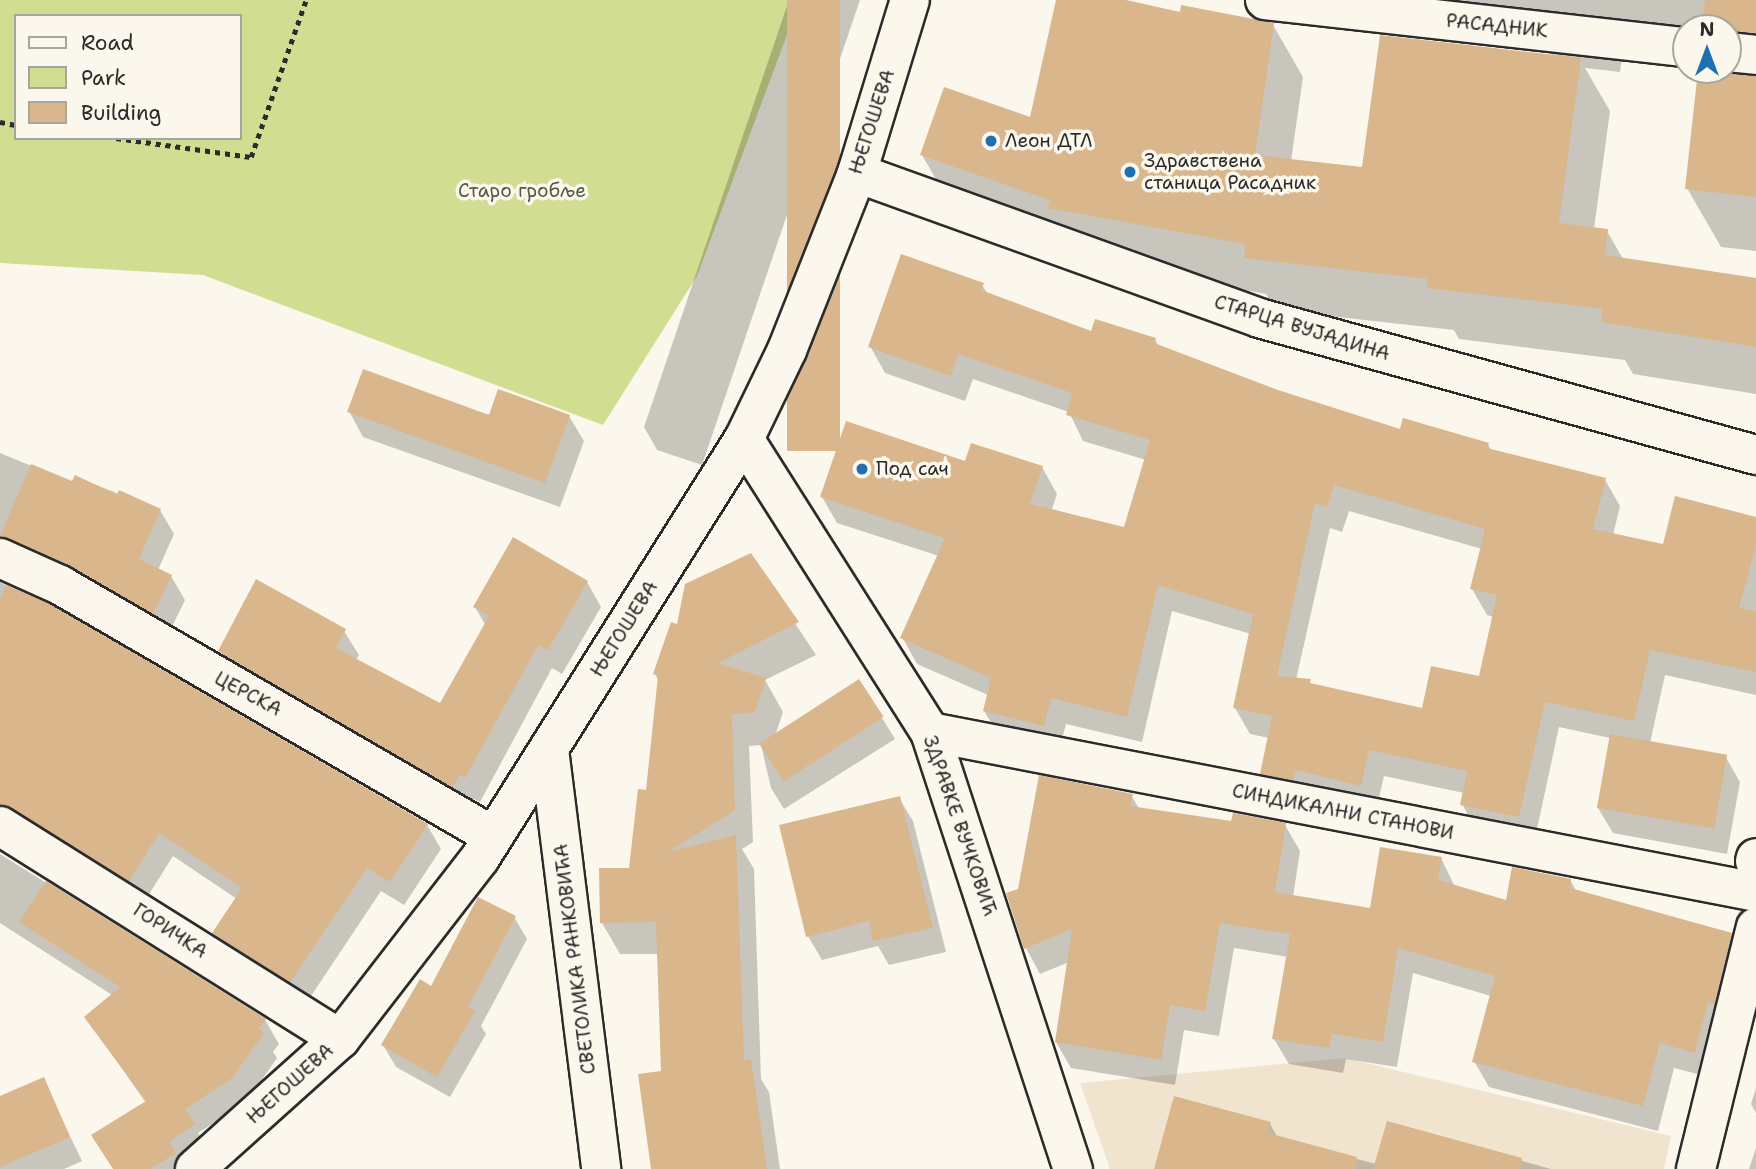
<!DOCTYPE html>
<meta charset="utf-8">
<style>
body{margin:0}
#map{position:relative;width:1756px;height:1169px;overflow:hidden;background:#fbf7ec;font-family:"Shantell Sans",sans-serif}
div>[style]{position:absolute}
.built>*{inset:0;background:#f1e4cf}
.green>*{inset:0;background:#d1dd90}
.shadow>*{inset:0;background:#0003}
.building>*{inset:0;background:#dab68c;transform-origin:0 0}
.path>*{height:4.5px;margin-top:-2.25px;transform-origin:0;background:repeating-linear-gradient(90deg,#2b2b2b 0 5px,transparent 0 10px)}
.roads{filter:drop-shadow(2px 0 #2b2b2b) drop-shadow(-2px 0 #2b2b2b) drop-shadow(0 2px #2b2b2b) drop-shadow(0 -2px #2b2b2b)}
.street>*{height:38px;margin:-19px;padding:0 19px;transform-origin:19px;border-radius:19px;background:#fbf7ec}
.dots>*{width:19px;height:19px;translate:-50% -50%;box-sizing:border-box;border:4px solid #fbf7ec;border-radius:50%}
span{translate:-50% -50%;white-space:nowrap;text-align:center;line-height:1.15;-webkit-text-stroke:7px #fbf7ec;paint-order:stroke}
.street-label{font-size:19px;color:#2b2b2b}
.poi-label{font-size:19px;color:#2b2b2b}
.left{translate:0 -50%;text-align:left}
.park-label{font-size:19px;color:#545844}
.legend{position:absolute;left:14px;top:14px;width:228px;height:126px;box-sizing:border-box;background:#fbf7ec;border:2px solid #a8a59f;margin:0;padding:9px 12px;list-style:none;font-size:21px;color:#2b2b2b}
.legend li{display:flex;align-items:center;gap:14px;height:35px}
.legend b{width:35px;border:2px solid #a8a59f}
.north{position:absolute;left:1672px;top:14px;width:70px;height:70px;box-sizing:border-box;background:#fbf7ec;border:2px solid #a8a59f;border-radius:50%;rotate:0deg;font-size:19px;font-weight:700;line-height:28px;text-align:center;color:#2b2b2b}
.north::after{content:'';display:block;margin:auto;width:24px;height:32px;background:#1f6fb2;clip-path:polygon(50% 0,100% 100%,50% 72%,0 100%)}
</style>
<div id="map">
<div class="built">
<i style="clip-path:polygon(1345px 1058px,1671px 1136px,1664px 1169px,1110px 1169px,1080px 1083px)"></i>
</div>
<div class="green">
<i style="clip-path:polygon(evenodd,0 0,800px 0,697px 276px,603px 425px,203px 275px,0 263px,0 0,16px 16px,240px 16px,240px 138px,16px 138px,16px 16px)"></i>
</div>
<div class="shadow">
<i style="clip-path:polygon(789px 0,860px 0,702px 465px,657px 450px,644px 427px)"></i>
<i style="clip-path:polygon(1057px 0,1118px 0,1182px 14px,1273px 25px,1303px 77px,1291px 161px,1364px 169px,1553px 56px,1539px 31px,1422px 0,1756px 0,1756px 251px,1721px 247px,1687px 188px,1700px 70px,1728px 70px,1728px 28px,1686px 28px,1623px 49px,1620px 72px,1585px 68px,1610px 111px,1594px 229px,1607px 231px,1623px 259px,1756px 280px,1756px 394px,1633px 374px,1625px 360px,1459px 339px,1454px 330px,1275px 310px,1266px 294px,1080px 260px,952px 207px,922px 155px,1032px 119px)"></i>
<i style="clip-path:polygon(evenodd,982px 285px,988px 294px,1092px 333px,1155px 339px,1159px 347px,1277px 392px,1401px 431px,1488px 444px,1491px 451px,1605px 480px,1620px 506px,1613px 535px,1664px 546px,1756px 519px,1756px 695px,1665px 675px,1650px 743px,1725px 756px,1740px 782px,1727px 854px,1613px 833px,1598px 808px,1610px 738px,1559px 727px,1534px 843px,1477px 831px,1462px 804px,1464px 793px,1384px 776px,1376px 811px,1277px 800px,1261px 773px,1269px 738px,1250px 734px,1235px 708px,1251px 634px,1172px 611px,1142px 742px,1066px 724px,1059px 751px,1000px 737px,984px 711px,988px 695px,917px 664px,902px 637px,939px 556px,837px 523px,822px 497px,966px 463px,1042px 467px,1057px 494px,1052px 509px,1125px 529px,1146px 460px,1083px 441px,1069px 412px,973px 379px,965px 401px,885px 373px,870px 346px,982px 285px,1349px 511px,1482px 549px,1472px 589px,1487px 615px,1494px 617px,1480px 678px,1423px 710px,1296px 680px,1330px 528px,1342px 532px,1349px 511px)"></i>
<i style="clip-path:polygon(349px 411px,569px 416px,584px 441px,560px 507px,363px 437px)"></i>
<i style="clip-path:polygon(0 453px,73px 483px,76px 477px,160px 510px,174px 534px,158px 570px,171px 576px,185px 600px,167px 637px,0 568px)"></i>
<i style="clip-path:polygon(750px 555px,816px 655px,765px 680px,783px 712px,776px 733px,882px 718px,895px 739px,784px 809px,771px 788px,761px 745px,749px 746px,753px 842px,742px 849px,754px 869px,761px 1079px,769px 1092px,780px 1169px,653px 1169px,662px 1073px,659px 954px,620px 954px,602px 923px,631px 869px,648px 792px,659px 681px,655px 674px,678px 626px)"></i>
<i style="clip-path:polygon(0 582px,427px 825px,441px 849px,404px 905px,381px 891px,305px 1005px,228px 957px,214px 933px,237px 899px,173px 856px,143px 904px,0 834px)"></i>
<i style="clip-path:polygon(587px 582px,601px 607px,562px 674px,552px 668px,480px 802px,474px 799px,466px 811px,234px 676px,220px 651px,344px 631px,359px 655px,356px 660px,441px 705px,486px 626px,475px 607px)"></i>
<i style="clip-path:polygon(1131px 795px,1140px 810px,1233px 823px,1285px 825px,1300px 851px,1293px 897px,1372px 910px,1441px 858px,1455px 887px,1508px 902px,1570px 880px,1577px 892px,1731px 934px,1746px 960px,1709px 1077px,1674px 1068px,1658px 1131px,1489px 1087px,1474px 1061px,1491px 996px,1413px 973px,1397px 1067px,1346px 1059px,1343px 1073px,1289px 1064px,1274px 1039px,1288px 957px,1234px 948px,1219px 1036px,1184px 1030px,1175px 1085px,1071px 1068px,1056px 1042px,1069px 962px,1040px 974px,1026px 948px,1020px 890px)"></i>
<i style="clip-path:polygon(899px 798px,913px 821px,946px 952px,889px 965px,878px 946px,822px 960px,808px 936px)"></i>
<i style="clip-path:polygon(0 854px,265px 1020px,279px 1044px,273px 1052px,277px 1058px,246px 1102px,198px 1133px,208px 1149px,183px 1169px,113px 1169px,146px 1103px,86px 1017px,112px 995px,0 923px)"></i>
<i style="clip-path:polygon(514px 917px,527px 939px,481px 1026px,486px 1034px,450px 1097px,396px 1067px,383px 1045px,432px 988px)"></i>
<i style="clip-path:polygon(43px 1080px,82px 1161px,64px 1169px,0 1169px,0 1098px)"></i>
<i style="clip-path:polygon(1756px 1088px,1756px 1113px,1751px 1104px)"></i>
<i style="clip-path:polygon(1388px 1123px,1551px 1169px,1156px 1169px,1270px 1124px,1278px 1138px,1376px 1164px)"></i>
<i style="clip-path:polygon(1756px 1148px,1756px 1169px,1749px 1169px)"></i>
</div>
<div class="building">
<i style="left:787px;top:0;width:53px;height:451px"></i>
<i style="clip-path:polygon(1056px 0,1126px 0,1180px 12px,1181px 5px,1274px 23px,1255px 155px,1362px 167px,1380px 35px,1581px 58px,1559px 223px,1608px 229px,1605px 255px,1756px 278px,1756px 347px,1601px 322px,1603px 309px,1427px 288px,1428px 279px,1244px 258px,1245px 244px,1048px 208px,1050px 200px,920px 155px,944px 87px,1030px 117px)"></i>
<i style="clip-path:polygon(1705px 0,1756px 0,1756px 33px,1702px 28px)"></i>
<i style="clip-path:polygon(1698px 70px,1756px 76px,1756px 197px,1685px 189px)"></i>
<i style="clip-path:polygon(evenodd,901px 254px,984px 283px,981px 290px,1091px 331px,1095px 319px,1156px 338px,1154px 343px,1278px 390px,1400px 429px,1403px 418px,1489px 443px,1487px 448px,1606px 478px,1593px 529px,1663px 544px,1675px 496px,1756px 517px,1756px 544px,1739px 608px,1756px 611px,1756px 672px,1650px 650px,1634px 721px,1545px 702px,1519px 817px,1460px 805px,1467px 771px,1369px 750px,1361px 786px,1295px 770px,1294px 780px,1260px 774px,1272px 716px,1233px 708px,1253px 614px,1158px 585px,1127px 717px,1051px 698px,1044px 726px,983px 711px,991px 678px,900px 638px,945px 538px,820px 497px,846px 421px,965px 461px,971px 443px,1043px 466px,1030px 504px,1124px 527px,1150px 440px,1066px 415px,1072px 393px,958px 354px,951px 376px,868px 347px,901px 254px,1334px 485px,1485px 529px,1470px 589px,1497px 595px,1479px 676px,1431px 666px,1422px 708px,1310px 683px,1311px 679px,1277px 676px,1315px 503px,1327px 507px,1334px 485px)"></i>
<i style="clip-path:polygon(363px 369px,489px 415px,498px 389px,570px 415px,545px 483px,347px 412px)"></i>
<i style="clip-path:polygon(31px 464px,72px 481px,75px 475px,117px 495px,119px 490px,161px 509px,139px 559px,172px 575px,153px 614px,69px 565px,0 536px)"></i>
<i style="clip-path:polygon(513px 537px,588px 581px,548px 650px,538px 645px,465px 778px,460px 775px,452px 787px,218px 651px,256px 579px,346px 629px,336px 648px,440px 703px,489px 616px,473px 607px)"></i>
<i style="clip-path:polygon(751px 553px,799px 622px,718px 663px,766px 678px,755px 712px,732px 715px,735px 810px,668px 852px,736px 835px,744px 1060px,751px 1059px,767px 1169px,651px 1169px,638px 1074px,661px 1071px,656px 922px,600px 923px,599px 868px,629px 868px,638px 789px,646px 790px,658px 676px,653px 674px,671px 622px,677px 624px,685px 584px)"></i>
<i style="clip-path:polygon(6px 585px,50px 604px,428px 824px,390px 882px,367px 868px,290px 982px,212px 933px,242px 888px,159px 833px,129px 881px,0 804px,0 599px)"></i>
<i style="left:859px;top:679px;width:45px;height:119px;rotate:57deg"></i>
<i style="left:1610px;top:734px;width:119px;height:75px;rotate:10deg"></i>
<i style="clip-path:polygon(1039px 775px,1133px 794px,1130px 806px,1231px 821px,1233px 813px,1286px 823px,1275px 892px,1370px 908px,1380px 847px,1442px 857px,1438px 880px,1506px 900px,1512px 867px,1571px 879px,1570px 888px,1732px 933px,1714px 1004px,1708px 1002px,1695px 1053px,1660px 1043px,1643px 1106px,1472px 1062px,1495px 976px,1398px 948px,1383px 1042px,1332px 1034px,1329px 1048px,1272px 1039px,1290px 934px,1220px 923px,1205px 1011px,1170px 1005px,1161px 1060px,1055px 1042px,1072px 929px,1024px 949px,1006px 893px,1018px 889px)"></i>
<i style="clip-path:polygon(900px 796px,933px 928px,873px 941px,869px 921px,806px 937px,779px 825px)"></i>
<i style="clip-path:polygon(46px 881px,266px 1019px,259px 1029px,264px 1033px,232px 1078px,185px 1109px,195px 1124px,169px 1142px,176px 1153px,150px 1169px,113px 1169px,91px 1135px,146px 1101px,84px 1017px,120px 987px,19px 922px)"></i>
<i style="clip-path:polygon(478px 897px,516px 916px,468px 1007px,475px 1011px,437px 1077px,381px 1045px,420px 979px,431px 986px)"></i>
<i style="clip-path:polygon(44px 1077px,70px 1137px,0 1167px,0 1096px)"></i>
<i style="clip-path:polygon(1174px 1096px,1271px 1122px,1268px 1133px,1357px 1157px,1356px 1169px,1154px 1169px)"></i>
<i style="clip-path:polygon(1387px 1121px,1522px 1158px,1520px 1169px,1373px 1169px)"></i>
</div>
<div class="path">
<i style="left:0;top:122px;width:16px;rotate:11deg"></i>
<i style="left:116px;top:138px;width:136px;rotate:8deg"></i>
<i style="left:251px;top:157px;width:166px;rotate:-70.7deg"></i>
</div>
<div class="roads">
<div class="street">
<i style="left:1265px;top:0;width:424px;rotate:6.4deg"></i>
<i style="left:1728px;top:52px;width:28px;rotate:6deg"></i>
<i style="left:857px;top:173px;width:427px;rotate:19.8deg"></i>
<i style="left:1259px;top:318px;width:516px;rotate:15.41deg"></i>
<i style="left:744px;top:439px;width:347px;rotate:57.6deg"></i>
<i style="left:930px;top:732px;width:460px;rotate:71.9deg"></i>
<i style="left:0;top:558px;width:66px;rotate:24.2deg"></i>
<i style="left:60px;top:585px;width:500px;rotate:30.1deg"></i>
<i style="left:930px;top:732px;width:841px;rotate:10.96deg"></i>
<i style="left:549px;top:749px;width:423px;rotate:82.9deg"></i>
<i style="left:0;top:826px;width:401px;rotate:32.1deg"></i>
<i style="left:1755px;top:861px;width:3px;rotate:-72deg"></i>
<i style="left:195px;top:1169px;width:195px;rotate:-41.9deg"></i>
<i style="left:340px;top:1039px;width:229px;rotate:-52.3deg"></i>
<i style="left:480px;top:858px;width:495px;rotate:-57.8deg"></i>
<i style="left:744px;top:439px;width:99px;rotate:-64.2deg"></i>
<i style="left:787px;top:350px;width:190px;rotate:-68.4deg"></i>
<i style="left:857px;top:173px;width:181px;rotate:-73deg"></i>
<i style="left:1696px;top:1169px;width:249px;rotate:-76.1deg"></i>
</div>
</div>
<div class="dots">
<i style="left:991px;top:141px;background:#1f6fb2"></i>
<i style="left:1130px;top:172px;background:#1f6fb2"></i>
<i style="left:862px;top:469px;background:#1f6fb2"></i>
</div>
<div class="street-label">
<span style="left:1497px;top:26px;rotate:6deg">РАСАДНИК</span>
<span style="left:872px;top:122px;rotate:-72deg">ЊЕГОШЕВА</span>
<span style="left:1302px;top:328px;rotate:17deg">СТАРЦА ВУЈАДИНА</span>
<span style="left:624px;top:629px;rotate:-58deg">ЊЕГОШЕВА</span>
<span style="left:248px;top:694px;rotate:28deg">ЦЕРСКА</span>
<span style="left:1343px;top:812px;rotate:11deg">СИНДИКАЛНИ СТАНОВИ</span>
<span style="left:960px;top:826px;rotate:71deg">ЗДРАВКЕ ВУЧКОВИЋ</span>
<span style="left:170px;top:931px;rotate:33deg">ГОРИЧКА</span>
<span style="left:575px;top:959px;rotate:-97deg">СВЕТОЛИКА РАНКОВИЋА</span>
<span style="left:290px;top:1084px;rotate:-42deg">ЊЕГОШЕВА</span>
</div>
<div class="poi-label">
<span class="left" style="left:1005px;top:141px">Леон ДТЛ</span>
<span class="left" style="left:1144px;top:172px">Здравствена<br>станица Расадник</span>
<span class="left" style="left:876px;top:469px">Под сач</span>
</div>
<div class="park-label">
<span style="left:522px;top:191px">Старо гробље</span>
</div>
<ul class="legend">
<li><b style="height:9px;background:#fbf7ec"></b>Road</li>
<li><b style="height:19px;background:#d1dd90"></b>Park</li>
<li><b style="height:19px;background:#dab68c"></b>Building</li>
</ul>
<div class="north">N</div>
</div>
